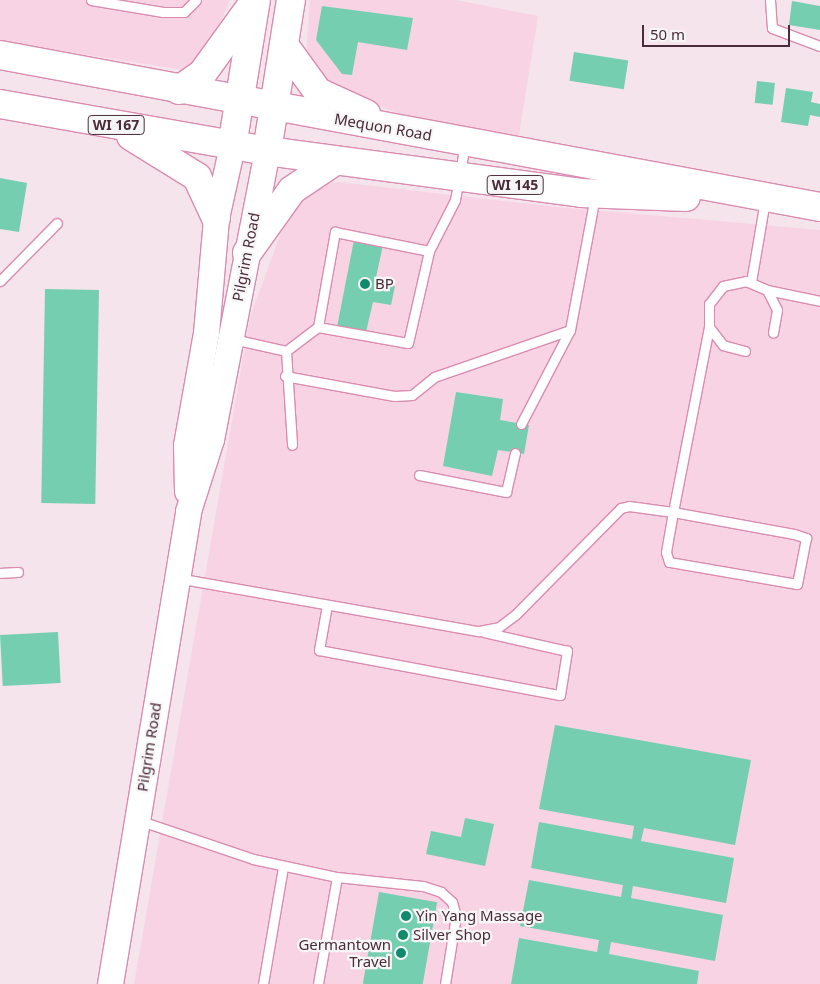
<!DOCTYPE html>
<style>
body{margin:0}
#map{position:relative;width:820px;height:984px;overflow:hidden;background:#f5e4eb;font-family:"Noto Sans",sans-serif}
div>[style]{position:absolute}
.built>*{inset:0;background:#f8d3e3}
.building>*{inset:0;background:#76ceb1;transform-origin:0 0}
.roads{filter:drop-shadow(1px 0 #da8bb0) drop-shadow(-1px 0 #da8bb0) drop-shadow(0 1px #da8bb0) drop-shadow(0 -1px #da8bb0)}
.lane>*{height:9px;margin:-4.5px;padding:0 4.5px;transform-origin:4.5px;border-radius:4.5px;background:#fff}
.secondary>*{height:25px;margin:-12.5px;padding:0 12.5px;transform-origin:12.5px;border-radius:12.5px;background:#fff}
.primary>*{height:28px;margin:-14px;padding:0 14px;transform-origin:14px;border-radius:14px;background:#fff}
.dots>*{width:14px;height:14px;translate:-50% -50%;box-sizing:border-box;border:2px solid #f6f6f6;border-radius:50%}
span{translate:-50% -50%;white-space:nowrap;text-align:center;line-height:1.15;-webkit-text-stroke:4.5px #f6f6f6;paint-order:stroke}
.shield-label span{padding:1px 4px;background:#f6f6f6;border:1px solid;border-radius:4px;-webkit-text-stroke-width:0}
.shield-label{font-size:14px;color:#4b2b3a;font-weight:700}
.street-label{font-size:15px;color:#4b2b3a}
.poi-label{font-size:15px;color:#4b2b3a}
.left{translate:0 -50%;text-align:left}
.right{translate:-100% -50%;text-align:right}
.scale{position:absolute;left:642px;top:25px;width:148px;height:22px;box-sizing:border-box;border:2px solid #4b2b3a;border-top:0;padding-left:6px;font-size:15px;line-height:18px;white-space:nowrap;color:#4b2b3a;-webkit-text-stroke:4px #f6f6f6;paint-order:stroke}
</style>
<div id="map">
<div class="built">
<i style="clip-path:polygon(0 0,230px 0,208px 53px,184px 70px,0 41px)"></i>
<i style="clip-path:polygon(310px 0,456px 0,538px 16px,518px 141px,418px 121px,324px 85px,306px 57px)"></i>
<i style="clip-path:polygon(338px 182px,557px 207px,820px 230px,820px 984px,134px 984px,250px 317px,289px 211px,318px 185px)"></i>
</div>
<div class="building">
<i style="clip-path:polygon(792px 1px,820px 6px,820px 30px,789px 25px)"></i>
<i style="clip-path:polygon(322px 6px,413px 18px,407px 50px,358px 42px,352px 75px,342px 74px,316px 40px)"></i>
<i style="left:574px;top:52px;width:55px;height:29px;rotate:9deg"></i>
<i style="left:757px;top:81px;width:18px;height:22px;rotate:6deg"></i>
<i style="clip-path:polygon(786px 88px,813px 92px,811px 102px,820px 104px,820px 117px,810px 115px,808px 126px,781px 122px)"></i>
<i style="clip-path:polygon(0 178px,27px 183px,19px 232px,0 229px)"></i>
<i style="clip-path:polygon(354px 240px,383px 245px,375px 282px,395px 286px,391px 305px,373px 302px,366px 332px,337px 327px)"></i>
<i style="left:45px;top:289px;width:54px;height:214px;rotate:1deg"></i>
<i style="clip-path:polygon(456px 392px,503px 399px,500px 420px,529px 425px,524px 454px,498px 450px,492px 476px,443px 466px)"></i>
<i style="left:58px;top:632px;width:51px;height:58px;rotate:87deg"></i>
<i style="clip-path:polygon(555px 725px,751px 760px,735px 845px,644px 828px,641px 841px,734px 858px,726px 903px,633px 886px,631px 898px,723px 915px,715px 961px,611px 942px,609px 954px,699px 971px,697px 984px,511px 984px,519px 938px,597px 952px,599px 940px,520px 926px,529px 880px,621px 897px,623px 885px,531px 868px,539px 822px,632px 839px,634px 826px,539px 809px)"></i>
<i style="clip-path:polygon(465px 818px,494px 824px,485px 866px,426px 854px,431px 831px,461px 837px)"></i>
<i style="left:379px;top:892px;width:59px;height:93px;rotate:10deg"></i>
</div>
<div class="roads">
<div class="lane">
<i style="left:91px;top:0;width:73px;rotate:9.5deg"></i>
<i style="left:163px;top:12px;width:21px"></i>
<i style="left:184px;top:12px;width:17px;rotate:-45deg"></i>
<i style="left:770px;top:0;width:28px;rotate:86deg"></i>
<i style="left:772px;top:28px;width:51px;rotate:20.6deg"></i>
<i style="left:0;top:281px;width:81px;rotate:-45.5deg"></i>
<i style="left:751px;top:282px;width:83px;rotate:-80.3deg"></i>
<i style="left:767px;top:290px;width:54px;rotate:11.7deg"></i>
<i style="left:318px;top:327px;width:91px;rotate:10.1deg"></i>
<i style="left:408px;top:343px;width:94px;rotate:-77.1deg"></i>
<i style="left:429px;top:251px;width:57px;rotate:-63deg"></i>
<i style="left:455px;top:200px;width:57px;rotate:-79.9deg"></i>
<i style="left:233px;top:339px;width:54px;rotate:12.8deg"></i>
<i style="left:286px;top:351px;width:40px;rotate:-37deg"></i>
<i style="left:318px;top:327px;width:97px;rotate:-79.9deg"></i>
<i style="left:335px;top:232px;width:96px;rotate:11.4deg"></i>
<i style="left:286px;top:351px;width:94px;rotate:86.3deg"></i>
<i style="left:745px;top:351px;width:23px;rotate:-165deg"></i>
<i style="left:723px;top:345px;width:23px;rotate:-128deg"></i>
<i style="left:709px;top:327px;width:23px;rotate:-90deg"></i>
<i style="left:709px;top:304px;width:23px;rotate:-52deg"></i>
<i style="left:723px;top:286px;width:24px;rotate:-12deg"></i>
<i style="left:746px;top:281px;width:23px;rotate:23deg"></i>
<i style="left:767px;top:290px;width:22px;rotate:63deg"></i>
<i style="left:777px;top:310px;width:23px;rotate:100deg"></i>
<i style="left:285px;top:376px;width:111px;rotate:10.4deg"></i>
<i style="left:394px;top:396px;width:18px;rotate:-3deg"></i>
<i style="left:412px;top:395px;width:28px;rotate:-39deg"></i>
<i style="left:434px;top:377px;width:144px;rotate:-19.1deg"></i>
<i style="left:521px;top:424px;width:106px;rotate:-62.5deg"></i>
<i style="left:570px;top:330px;width:136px;rotate:-79.4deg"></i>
<i style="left:419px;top:475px;width:89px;rotate:11.1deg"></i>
<i style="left:506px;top:492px;width:40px;rotate:-77deg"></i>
<i style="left:0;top:573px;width:18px;rotate:-3deg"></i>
<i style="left:177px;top:578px;width:307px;rotate:10deg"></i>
<i style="left:479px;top:631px;width:20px;rotate:-11deg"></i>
<i style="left:499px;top:627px;width:20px;rotate:-37deg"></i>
<i style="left:515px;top:615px;width:151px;rotate:-45.3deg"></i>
<i style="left:621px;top:508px;width:8px;rotate:-14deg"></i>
<i style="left:629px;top:506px;width:44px;rotate:7.8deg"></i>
<i style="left:673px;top:512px;width:123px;rotate:10.3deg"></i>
<i style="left:794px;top:534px;width:13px;rotate:18deg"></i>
<i style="left:806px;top:538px;width:47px;rotate:101.1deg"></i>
<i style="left:797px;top:584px;width:130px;rotate:-170.2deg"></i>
<i style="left:669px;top:562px;width:10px;rotate:-107deg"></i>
<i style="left:666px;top:552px;width:41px;rotate:-80.1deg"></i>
<i style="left:673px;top:512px;width:188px;rotate:-79deg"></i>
<i style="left:327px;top:605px;width:46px;rotate:100.1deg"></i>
<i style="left:319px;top:650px;width:245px;rotate:10.6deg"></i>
<i style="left:560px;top:695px;width:45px;rotate:-81deg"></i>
<i style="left:567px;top:651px;width:85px;rotate:-167.1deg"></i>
<i style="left:138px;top:820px;width:121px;rotate:18.7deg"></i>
<i style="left:253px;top:859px;width:86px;rotate:12.1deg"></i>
<i style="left:337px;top:877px;width:109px;rotate:100.1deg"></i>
<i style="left:337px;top:877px;width:86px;rotate:6deg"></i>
<i style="left:423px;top:886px;width:19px;rotate:18deg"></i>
<i style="left:441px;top:892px;width:15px;rotate:42deg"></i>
<i style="left:452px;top:902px;width:15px;rotate:74deg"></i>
<i style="left:456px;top:916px;width:69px;rotate:99.2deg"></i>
<i style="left:263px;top:984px;width:119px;rotate:-80.3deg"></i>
</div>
<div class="secondary">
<i style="left:187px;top:491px;width:46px;rotate:-91.2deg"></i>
<i style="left:186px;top:445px;width:114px;rotate:-79.9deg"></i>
<i style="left:206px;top:333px;width:115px;rotate:-85deg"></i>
<i style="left:216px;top:218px;width:74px;rotate:-77.5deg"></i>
<i style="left:110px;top:984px;width:479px;rotate:-80.6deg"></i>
<i style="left:188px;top:511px;width:76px;rotate:-72.3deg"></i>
<i style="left:211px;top:439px;width:293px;rotate:-79deg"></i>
</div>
<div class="primary">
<i style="left:284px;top:45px;width:58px;rotate:54.1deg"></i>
<i style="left:318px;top:92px;width:53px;rotate:24.6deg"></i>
<i style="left:0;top:55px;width:834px;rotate:10.5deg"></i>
<i style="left:179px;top:90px;width:28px;rotate:-35deg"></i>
<i style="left:202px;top:74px;width:85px;rotate:-54.1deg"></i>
<i style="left:0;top:104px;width:271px;rotate:10deg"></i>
<i style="left:267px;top:151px;width:317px;rotate:7.6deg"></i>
<i style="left:581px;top:193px;width:105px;rotate:2.2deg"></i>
<i style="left:131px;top:136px;width:78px;rotate:31.8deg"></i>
<i style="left:197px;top:177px;width:45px;rotate:65.1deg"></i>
<i style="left:232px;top:146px;width:148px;rotate:-80.7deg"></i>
<i style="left:267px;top:151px;width:153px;rotate:-81deg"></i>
<i style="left:247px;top:253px;width:77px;rotate:-54.5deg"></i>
<i style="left:292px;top:190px;width:52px;rotate:-34deg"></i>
</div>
</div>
<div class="dots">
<i style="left:365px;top:284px;background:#0f8a6d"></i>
<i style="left:406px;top:916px;background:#0f8a6d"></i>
<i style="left:403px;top:935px;background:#0f8a6d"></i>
<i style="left:401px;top:953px;background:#0f8a6d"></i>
</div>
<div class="shield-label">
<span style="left:116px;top:125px">WI 167</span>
<span style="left:515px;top:185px">WI 145</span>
</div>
<div class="street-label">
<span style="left:383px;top:127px;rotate:10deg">Mequon Road</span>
<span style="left:246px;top:257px;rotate:-79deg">Pilgrim Road</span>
<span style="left:149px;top:747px;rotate:-81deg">Pilgrim Road</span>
</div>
<div class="poi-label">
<span class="left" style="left:375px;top:284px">BP</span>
<span class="left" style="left:416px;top:916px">Yin Yang Massage</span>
<span class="left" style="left:413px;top:935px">Silver Shop</span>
<span class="right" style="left:391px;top:953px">Germantown<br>Travel</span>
</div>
<div class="scale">50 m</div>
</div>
